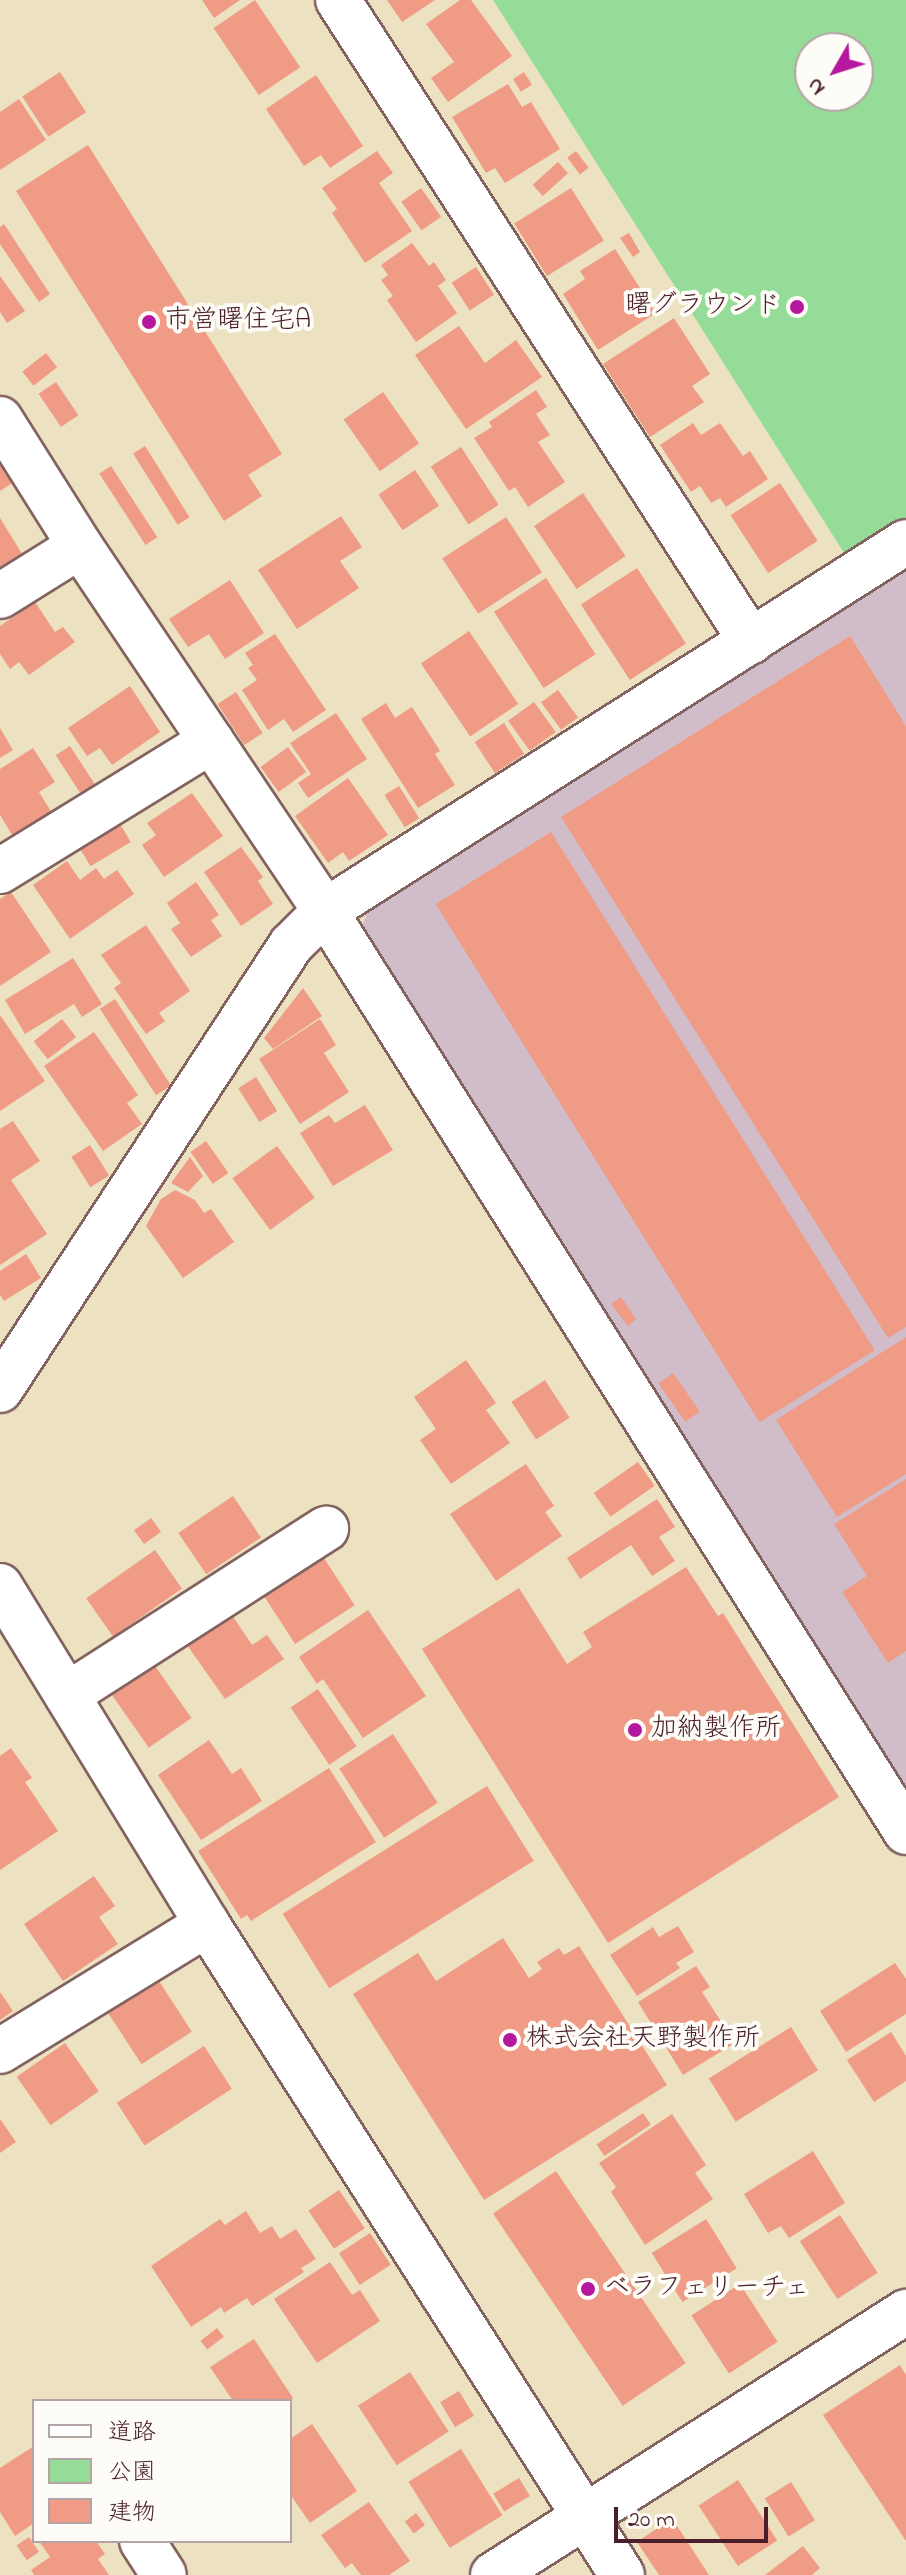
<!DOCTYPE html>
<meta charset="utf-8">
<style>
body{margin:0}
#map{position:relative;width:906px;height:2575px;overflow:hidden;background:#ece2c2;font-family:"Indie Flower","Klee One",sans-serif}
div>[style]{position:absolute}
.industrial>*{inset:0;background:#d1bdc9}
.green>*{inset:0;background:#94dc97}
.building>*{inset:0;background:#ef9b86;transform-origin:0 0}
.roads{filter:drop-shadow(2px 0 #836360) drop-shadow(-2px 0 #836360) drop-shadow(0 2px #836360) drop-shadow(0 -2px #836360)}
.minor>*{height:44px;margin:-22px;padding:0 22px;transform-origin:22px;border-radius:22px;background:#fff}
.dots>*{width:22px;height:22px;translate:-50% -50%;box-sizing:border-box;border:4px solid #fdfcf7;border-radius:50%}
span{translate:-50% -50%;white-space:nowrap;text-align:center;line-height:1.15;-webkit-text-stroke:8px #fdfcf7;paint-order:stroke}
.poi-label{font-size:26px;color:#4a1f2b}
.right{translate:-100% -50%;text-align:right}
.left{translate:0 -50%;text-align:left}
.legend{position:absolute;left:32px;top:2399px;width:260px;height:144px;box-sizing:border-box;background:#fdfcf7;border:2px solid #b5a4a5;margin:0;padding:10px 14px;list-style:none;font-size:24px;color:#4a1f2b}
.legend li{display:flex;align-items:center;gap:16px;height:40px}
.legend b{width:40px;border:2px solid #b5a4a5}
.north{position:absolute;left:794px;top:32px;width:80px;height:80px;box-sizing:border-box;background:#fdfcf7;border:2px solid #b5a4a5;border-radius:50%;rotate:231deg;font-size:22px;font-weight:700;line-height:32px;text-align:center;color:#4a1f2b}
.north::after{content:'';display:block;margin:auto;width:28px;height:36px;background:#b5179e;clip-path:polygon(50% 0,100% 100%,50% 72%,0 100%)}
.scale{position:absolute;left:614px;top:2507px;width:154px;height:36px;box-sizing:border-box;border:4px solid #4a1f2b;border-top:0;padding-left:10px;font-size:24px;line-height:28px;white-space:nowrap;color:#4a1f2b;-webkit-text-stroke:6px #fdfcf7;paint-order:stroke}
</style>
<div id="map">
<div class="industrial">
<i style="clip-path:polygon(906px 565px,906px 1793px,360px 932px,369px 907px)"></i>
</div>
<div class="green">
<i style="clip-path:polygon(evenodd,493px 0,906px 0,906px 517px,846px 556px,493px 0,810px 48px,858px 48px,858px 96px,810px 96px,810px 48px)"></i>
</div>
<div class="building">
<i style="clip-path:polygon(202px 0,240px 0,214px 18px)"></i>
<i style="left:255px;top:0;width:81px;height:50px;rotate:56deg"></i>
<i style="clip-path:polygon(387px 0,435px 0,402px 22px)"></i>
<i style="clip-path:polygon(460px 0,471px 0,512px 56px,448px 102px,431px 78px,454px 62px,426px 24px)"></i>
<i style="left:60px;top:72px;width:48px;height:45px;rotate:57deg"></i>
<i style="left:524px;top:72px;width:15px;height:13px;rotate:58deg"></i>
<i style="clip-path:polygon(316px 75px,363px 146px,330px 168px,321px 155px,304px 166px,266px 109px)"></i>
<i style="clip-path:polygon(508px 84px,522px 107px,531px 102px,560px 149px,505px 183px,495px 168px,486px 173px,452px 117px)"></i>
<i style="clip-path:polygon(19px 99px,46px 140px,0 170px,0 112px)"></i>
<i style="clip-path:polygon(88px 145px,282px 454px,248px 475px,262px 496px,224px 521px,16px 191px)"></i>
<i style="clip-path:polygon(377px 151px,393px 173px,379px 183px,412px 231px,365px 263px,332px 213px,337px 209px,322px 188px)"></i>
<i style="left:576px;top:151px;width:21px;height:11px;rotate:53deg"></i>
<i style="left:558px;top:162px;width:15px;height:34px;rotate:48deg"></i>
<i style="left:421px;top:188px;width:35px;height:24px;rotate:55deg"></i>
<i style="left:571px;top:188px;width:62px;height:67px;rotate:58deg"></i>
<i style="clip-path:polygon(4px 224px,50px 294px,39px 302px,0 244px,0 227px)"></i>
<i style="clip-path:polygon(629px 233px,640px 252px,633px 257px,620px 238px)"></i>
<i style="clip-path:polygon(412px 243px,429px 266px,434px 262px,446px 280px,438px 286px,457px 313px,416px 342px,387px 300px,393px 296px,381px 280px,388px 275px,381px 265px)"></i>
<i style="clip-path:polygon(615px 249px,656px 313px,598px 350px,563px 294px,585px 279px,580px 271px)"></i>
<i style="left:476px;top:267px;width:33px;height:29px;rotate:57deg"></i>
<i style="clip-path:polygon(0 276px,25px 311px,7px 323px,0 312px)"></i>
<i style="clip-path:polygon(674px 318px,710px 374px,692px 386px,704px 402px,650px 437px,603px 364px)"></i>
<i style="clip-path:polygon(459px 326px,485px 363px,516px 340px,542px 377px,466px 429px,415px 355px)"></i>
<i style="left:46px;top:353px;width:18px;height:30px;rotate:52deg"></i>
<i style="left:56px;top:382px;width:40px;height:21px;rotate:56deg"></i>
<i style="clip-path:polygon(536px 390px,547px 407px,536px 414px,550px 435px,538px 442px,565px 482px,528px 507px,515px 487px,509px 491px,474px 438px,492px 427px,489px 422px)"></i>
<i style="left:383px;top:392px;width:63px;height:48px;rotate:55deg"></i>
<i style="clip-path:polygon(693px 423px,701px 435px,720px 423px,743px 456px,750px 451px,768px 479px,726px 507px,720px 498px,711px 503px,700px 486px,691px 492px,660px 445px)"></i>
<i style="left:145px;top:446px;width:84px;height:14px;rotate:58deg"></i>
<i style="left:461px;top:447px;width:69px;height:36px;rotate:57deg"></i>
<i style="clip-path:polygon(0 460px,14px 482px,0 491px)"></i>
<i style="left:111px;top:466px;width:85px;height:14px;rotate:57deg"></i>
<i style="left:415px;top:470px;width:43px;height:44px;rotate:56deg"></i>
<i style="left:780px;top:483px;width:69px;height:59px;rotate:57deg"></i>
<i style="left:583px;top:493px;width:76px;height:59px;rotate:56deg"></i>
<i style="clip-path:polygon(341px 516px,362px 547px,340px 561px,359px 588px,297px 629px,258px 570px)"></i>
<i style="left:506px;top:517px;width:66px;height:76px;rotate:57deg"></i>
<i style="clip-path:polygon(0 518px,24px 557px,0 572px)"></i>
<i style="left:637px;top:568px;width:90px;height:67px;rotate:57deg"></i>
<i style="left:546px;top:578px;width:91px;height:62px;rotate:57deg"></i>
<i style="clip-path:polygon(230px 580px,264px 633px,225px 659px,209px 634px,188px 647px,169px 619px)"></i>
<i style="clip-path:polygon(35px 602px,55px 632px,63px 627px,75px 642px,29px 675px,19px 662px,10px 669px,0 654px,0 626px)"></i>
<i style="left:469px;top:631px;width:88px;height:58px;rotate:56deg"></i>
<i style="clip-path:polygon(275px 634px,326px 710px,293px 732px,284px 719px,268px 730px,242px 690px,257px 680px,248px 668px,253px 665px,245px 653px)"></i>
<i style="clip-path:polygon(850px 636px,906px 726px,906px 1327px,888px 1338px,561px 817px)"></i>
<i style="clip-path:polygon(130px 686px,160px 732px,112px 765px,100px 748px,87px 756px,68px 728px)"></i>
<i style="left:558px;top:690px;width:34px;height:21px;rotate:54deg"></i>
<i style="left:236px;top:692px;width:49px;height:22px;rotate:57deg"></i>
<i style="left:534px;top:702px;width:37px;height:32px;rotate:54deg"></i>
<i style="clip-path:polygon(386px 703px,395px 718px,412px 707px,440px 751px,435px 754px,455px 785px,418px 808px,361px 719px)"></i>
<i style="clip-path:polygon(336px 713px,367px 759px,308px 798px,298px 783px,311px 774px,290px 743px)"></i>
<i style="left:504px;top:723px;width:37px;height:35px;rotate:57deg"></i>
<i style="clip-path:polygon(0 728px,13px 750px,0 758px)"></i>
<i style="left:70px;top:746px;width:51px;height:17px;rotate:57deg"></i>
<i style="left:288px;top:747px;width:31px;height:34px;rotate:54deg"></i>
<i style="clip-path:polygon(33px 748px,55px 782px,39px 792px,52px 813px,14px 838px,0 815px,0 769px)"></i>
<i style="clip-path:polygon(348px 778px,388px 835px,349px 861px,343px 852px,328px 863px,295px 816px)"></i>
<i style="left:399px;top:786px;width:38px;height:17px;rotate:58deg"></i>
<i style="clip-path:polygon(192px 793px,223px 836px,164px 877px,142px 845px,156px 835px,147px 823px)"></i>
<i style="left:120px;top:824px;width:21px;height:47px;rotate:59deg"></i>
<i style="left:551px;top:832px;width:611px;height:136px;rotate:58deg"></i>
<i style="clip-path:polygon(241px 847px,263px 877px,258px 881px,273px 904px,241px 926px,204px 872px)"></i>
<i style="clip-path:polygon(67px 861px,80px 880px,96px 868px,104px 879px,117px 870px,134px 894px,70px 939px,33px 885px)"></i>
<i style="clip-path:polygon(196px 882px,219px 915px,211px 920px,222px 936px,191px 957px,171px 929px,180px 923px,167px 903px)"></i>
<i style="clip-path:polygon(11px 892px,51px 952px,0 986px,0 899px)"></i>
<i style="clip-path:polygon(146px 925px,190px 991px,159px 1013px,165px 1021px,146px 1034px,114px 988px,121px 983px,101px 955px)"></i>
<i style="clip-path:polygon(73px 958px,102px 1004px,82px 1017px,74px 1004px,25px 1034px,5px 1000px)"></i>
<i style="clip-path:polygon(303px 988px,322px 1016px,273px 1049px,264px 1038px)"></i>
<i style="left:115px;top:999px;width:103px;height:18px;rotate:57deg"></i>
<i style="clip-path:polygon(0 1015px,45px 1081px,0 1111px)"></i>
<i style="left:62px;top:1019px;width:23px;height:36px;rotate:52deg"></i>
<i style="clip-path:polygon(320px 1019px,336px 1045px,324px 1053px,349px 1092px,300px 1124px,259px 1059px)"></i>
<i style="clip-path:polygon(94px 1032px,138px 1095px,127px 1103px,142px 1124px,103px 1151px,44px 1066px)"></i>
<i style="left:256px;top:1077px;width:40px;height:21px;rotate:58deg"></i>
<i style="clip-path:polygon(365px 1105px,393px 1150px,333px 1186px,300px 1133px,329px 1115px,335px 1123px)"></i>
<i style="clip-path:polygon(13px 1121px,40px 1161px,11px 1180px,47px 1234px,0 1265px,0 1129px)"></i>
<i style="left:206px;top:1141px;width:39px;height:19px;rotate:55deg"></i>
<i style="left:90px;top:1145px;width:36px;height:22px;rotate:58deg"></i>
<i style="left:277px;top:1146px;width:64px;height:55px;rotate:54deg"></i>
<i style="clip-path:polygon(190px 1157px,203px 1176px,188px 1192px,171px 1183px)"></i>
<i style="clip-path:polygon(175px 1190px,195px 1200px,204px 1213px,211px 1209px,234px 1242px,183px 1278px,146px 1226px,161px 1199px)"></i>
<i style="clip-path:polygon(26px 1254px,41px 1278px,4px 1301px,0 1295px,0 1271px)"></i>
<i style="clip-path:polygon(621px 1297px,636px 1319px,628px 1326px,611px 1304px)"></i>
<i style="clip-path:polygon(906px 1337px,906px 1474px,837px 1517px,776px 1420px)"></i>
<i style="clip-path:polygon(466px 1360px,496px 1403px,486px 1410px,510px 1443px,451px 1484px,420px 1440px,436px 1429px,414px 1397px)"></i>
<i style="left:673px;top:1373px;width:47px;height:18px;rotate:55deg"></i>
<i style="left:545px;top:1380px;width:45px;height:40px;rotate:57deg"></i>
<i style="left:638px;top:1462px;width:29px;height:54px;rotate:55deg"></i>
<i style="clip-path:polygon(526px 1464px,554px 1506px,545px 1512px,562px 1536px,496px 1581px,450px 1514px)"></i>
<i style="clip-path:polygon(906px 1479px,906px 1651px,888px 1663px,842px 1592px,867px 1576px,834px 1524px)"></i>
<i style="left:233px;top:1496px;width:50px;height:66px;rotate:56deg"></i>
<i style="clip-path:polygon(657px 1499px,675px 1527px,659px 1537px,675px 1561px,652px 1576px,631px 1545px,580px 1579px,567px 1558px)"></i>
<i style="left:151px;top:1518px;width:17px;height:21px;rotate:54deg"></i>
<i style="left:155px;top:1550px;width:47px;height:84px;rotate:55deg"></i>
<i style="left:322px;top:1555px;width:60px;height:71px;rotate:57deg"></i>
<i style="clip-path:polygon(686px 1567px,718px 1616px,723px 1613px,839px 1797px,608px 1943px,422px 1649px,519px 1588px,567px 1664px,592px 1647px,583px 1632px)"></i>
<i style="clip-path:polygon(368px 1610px,426px 1696px,363px 1738px,323px 1679px,317px 1684px,299px 1657px)"></i>
<i style="clip-path:polygon(232px 1615px,252px 1645px,267px 1635px,284px 1659px,225px 1699px,187px 1645px)"></i>
<i style="left:153px;top:1663px;width:67px;height:52px;rotate:55deg"></i>
<i style="left:318px;top:1689px;width:69px;height:33px;rotate:56deg"></i>
<i style="left:393px;top:1734px;width:82px;height:64px;rotate:57deg"></i>
<i style="clip-path:polygon(209px 1740px,232px 1774px,241px 1768px,262px 1801px,201px 1840px,158px 1775px)"></i>
<i style="clip-path:polygon(11px 1748px,32px 1778px,25px 1782px,58px 1831px,0 1870px,0 1756px)"></i>
<i style="clip-path:polygon(329px 1768px,376px 1842px,251px 1921px,247px 1915px,241px 1919px,198px 1851px)"></i>
<i style="left:487px;top:1786px;width:88px;height:241px;rotate:58deg"></i>
<i style="clip-path:polygon(94px 1876px,115px 1906px,99px 1917px,118px 1944px,63px 1981px,24px 1924px)"></i>
<i style="clip-path:polygon(678px 1926px,694px 1952px,676px 1963px,680px 1968px,637px 1996px,610px 1955px,653px 1927px,659px 1937px)"></i>
<i style="clip-path:polygon(503px 1938px,529px 1978px,542px 1969px,537px 1962px,559px 1948px,564px 1955px,579px 1946px,667px 2085px,484px 2200px,353px 1994px,418px 1953px,436px 1981px)"></i>
<i style="clip-path:polygon(895px 1963px,906px 1979px,906px 2014px,846px 2052px,820px 2011px)"></i>
<i style="clip-path:polygon(696px 1966px,710px 1987px,702px 1992px,735px 2043px,683px 2075px,638px 2002px)"></i>
<i style="left:157px;top:1978px;width:64px;height:60px;rotate:57deg"></i>
<i style="clip-path:polygon(0 1992px,13px 2011px,0 2020px)"></i>
<i style="left:791px;top:2027px;width:51px;height:97px;rotate:58deg"></i>
<i style="clip-path:polygon(891px 2032px,906px 2056px,906px 2081px,874px 2102px,847px 2060px)"></i>
<i style="left:65px;top:2043px;width:59px;height:59px;rotate:55deg"></i>
<i style="left:204px;top:2046px;width:51px;height:104px;rotate:57deg"></i>
<i style="left:643px;top:2113px;width:14px;height:56px;rotate:56deg"></i>
<i style="clip-path:polygon(672px 2114px,706px 2165px,695px 2173px,713px 2199px,645px 2245px,611px 2192px,616px 2187px,599px 2163px)"></i>
<i style="clip-path:polygon(0 2119px,16px 2142px,0 2153px)"></i>
<i style="clip-path:polygon(813px 2151px,845px 2203px,789px 2238px,781px 2226px,768px 2233px,744px 2194px)"></i>
<i style="left:556px;top:2171px;width:232px;height:76px;rotate:56deg"></i>
<i style="left:339px;top:2190px;width:46px;height:37px;rotate:56deg"></i>
<i style="clip-path:polygon(246px 2211px,260px 2233px,272px 2226px,280px 2239px,296px 2229px,316px 2259px,301px 2268px,304px 2272px,252px 2306px,247px 2298px,224px 2313px,221px 2307px,191px 2327px,151px 2266px,220px 2219px,225px 2225px)"></i>
<i style="left:840px;top:2215px;width:69px;height:48px;rotate:57deg"></i>
<i style="left:706px;top:2219px;width:58px;height:64px;rotate:58deg"></i>
<i style="left:370px;top:2233px;width:38px;height:37px;rotate:57deg"></i>
<i style="clip-path:polygon(330px 2262px,352px 2295px,360px 2290px,380px 2321px,317px 2363px,274px 2299px)"></i>
<i style="left:740px;top:2284px;width:69px;height:58px;rotate:57deg"></i>
<i style="left:217px;top:2328px;width:11px;height:21px;rotate:52deg"></i>
<i style="clip-path:polygon(254px 2339px,293px 2398px,288px 2401px,233px 2401px,210px 2367px)"></i>
<i style="clip-path:polygon(900px 2365px,906px 2375px,906px 2541px,823px 2415px)"></i>
<i style="left:410px;top:2372px;width:71px;height:62px;rotate:57deg"></i>
<i style="left:459px;top:2391px;width:29px;height:22px;rotate:59deg"></i>
<i style="clip-path:polygon(312px 2424px,357px 2491px,310px 2523px,290px 2494px,290px 2439px)"></i>
<i style="clip-path:polygon(34px 2446px,34px 2523px,15px 2536px,0 2512px,0 2468px)"></i>
<i style="left:461px;top:2449px;width:78px;height:62px;rotate:58deg"></i>
<i style="left:519px;top:2478px;width:21px;height:30px;rotate:59deg"></i>
<i style="left:738px;top:2480px;width:72px;height:47px;rotate:57deg"></i>
<i style="left:791px;top:2482px;width:45px;height:31px;rotate:58deg"></i>
<i style="clip-path:polygon(369px 2502px,410px 2561px,389px 2575px,361px 2575px,352px 2563px,345px 2568px,321px 2535px)"></i>
<i style="left:416px;top:2513px;width:15px;height:14px;rotate:53deg"></i>
<i style="clip-path:polygon(672px 2518px,709px 2575px,659px 2575px,637px 2542px)"></i>
<i style="left:29px;top:2537px;width:18px;height:15px;rotate:56deg"></i>
<i style="clip-path:polygon(39px 2541px,96px 2541px,105px 2554px,98px 2559px,109px 2575px,34px 2575px,31px 2570px,50px 2557px)"></i>
<i style="clip-path:polygon(803px 2546px,820px 2568px,812px 2575px,765px 2575px)"></i>
</div>
<div class="roads">
<div class="minor">
<i style="left:338px;top:0;width:763px;rotate:57.21deg"></i>
<i style="left:0;top:419px;width:150px;rotate:57.8deg"></i>
<i style="left:80px;top:546px;width:440px;rotate:56.1deg"></i>
<i style="left:325px;top:911px;width:1089px;rotate:57.75deg"></i>
<i style="left:0;top:596px;width:94px;rotate:-32deg"></i>
<i style="left:0;top:871px;width:248px;rotate:-31.6deg"></i>
<i style="left:0;top:1390px;width:532px;rotate:-56.82deg"></i>
<i style="left:291px;top:945px;width:48px;rotate:-45deg"></i>
<i style="left:325px;top:911px;width:688px;rotate:-32.42deg"></i>
<i style="left:0;top:1586px;width:396px;rotate:58.5deg"></i>
<i style="left:207px;top:1924px;width:772px;rotate:57.48deg"></i>
<i style="left:67px;top:1695px;width:308px;rotate:-32.7deg"></i>
<i style="left:0;top:2051px;width:243px;rotate:-31.5deg"></i>
<i style="left:142px;top:2541px;width:40px;rotate:57.1deg"></i>
<i style="left:493px;top:2575px;width:490px;rotate:-32.5deg"></i>
</div>
</div>
<div class="dots">
<i style="left:797px;top:307px;background:#b5179e"></i>
<i style="left:149px;top:322px;background:#b5179e"></i>
<i style="left:635px;top:1730px;background:#b5179e"></i>
<i style="left:510px;top:2040px;background:#b5179e"></i>
<i style="left:588px;top:2289px;background:#b5179e"></i>
</div>
<div class="poi-label">
<span class="right" style="left:781px;top:307px">曙グラウンド</span>
<span class="left" style="left:165px;top:322px">市営曙住宅A</span>
<span class="left" style="left:651px;top:1730px">加納製作所</span>
<span class="left" style="left:526px;top:2040px">株式会社天野製作所</span>
<span class="left" style="left:604px;top:2289px">ベラフェリーチェ</span>
</div>
<ul class="legend">
<li><b style="height:10px;background:#fff"></b>道路</li>
<li><b style="height:22px;background:#94dc97"></b>公園</li>
<li><b style="height:22px;background:#ef9b86"></b>建物</li>
</ul>
<div class="north">N</div>
<div class="scale">20 m</div>
</div>
